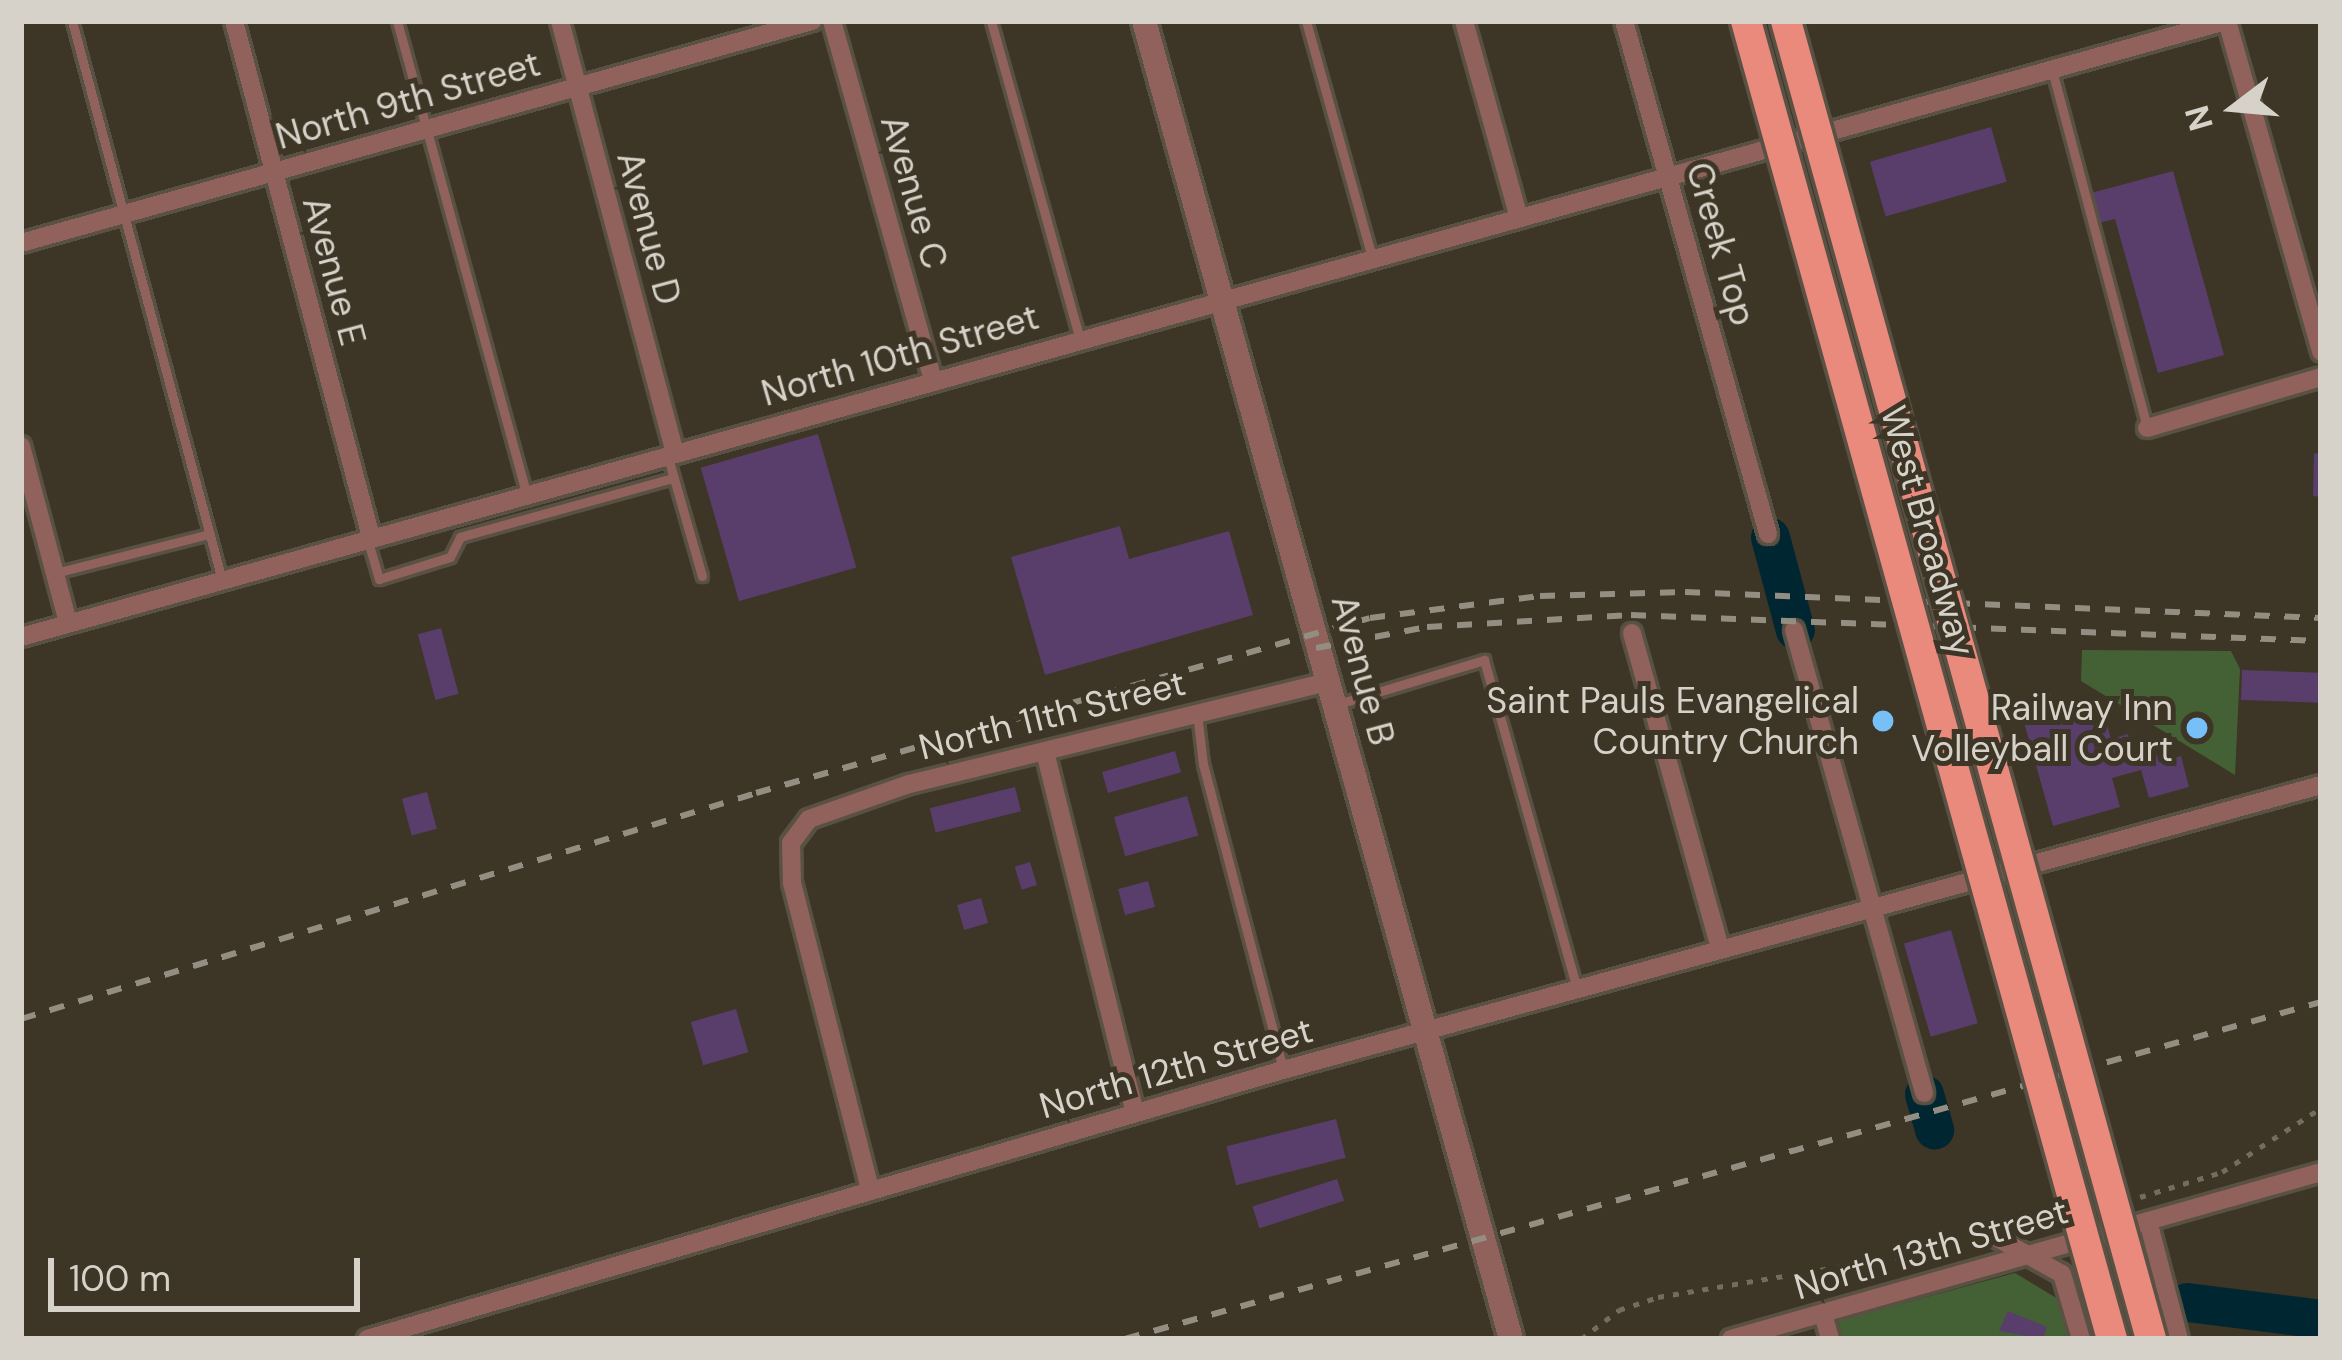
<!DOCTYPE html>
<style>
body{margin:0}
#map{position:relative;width:2342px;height:1360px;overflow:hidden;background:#3d3526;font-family:"DM Sans",sans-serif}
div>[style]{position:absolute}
.green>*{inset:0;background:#446135}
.river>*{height:39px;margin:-19.5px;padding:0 19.5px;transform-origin:19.5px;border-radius:19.5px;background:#002731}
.building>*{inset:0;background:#593d6a;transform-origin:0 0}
.path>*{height:4.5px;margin-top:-2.25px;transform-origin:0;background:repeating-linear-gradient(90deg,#736c5f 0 6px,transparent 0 15px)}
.roads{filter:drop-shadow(3px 0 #595143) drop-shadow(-3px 0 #595143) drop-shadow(0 3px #595143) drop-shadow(0 -3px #595143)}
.service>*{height:9px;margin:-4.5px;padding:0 4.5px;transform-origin:4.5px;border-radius:4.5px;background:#91625b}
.minor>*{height:18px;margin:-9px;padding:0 9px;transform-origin:9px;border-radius:9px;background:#91625b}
.tertiary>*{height:24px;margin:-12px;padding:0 12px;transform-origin:12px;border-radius:12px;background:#91625b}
.rail>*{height:6px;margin-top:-3px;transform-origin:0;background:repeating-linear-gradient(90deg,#948e82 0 15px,transparent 0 30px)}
.bridges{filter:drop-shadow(3px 0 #595143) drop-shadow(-3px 0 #595143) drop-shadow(0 3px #595143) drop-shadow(0 -3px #595143)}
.primary-bridge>*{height:30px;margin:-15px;padding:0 15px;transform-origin:15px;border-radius:15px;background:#ea8a7d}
.dots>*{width:33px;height:33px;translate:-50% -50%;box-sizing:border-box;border:6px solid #3d3526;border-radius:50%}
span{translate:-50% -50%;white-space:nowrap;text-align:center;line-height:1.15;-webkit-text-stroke:10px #3d3526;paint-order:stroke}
.street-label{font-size:36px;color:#d7d2c9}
.poi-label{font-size:36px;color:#d7d2c9}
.right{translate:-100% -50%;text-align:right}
.frame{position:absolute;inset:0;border:24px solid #d7d2c9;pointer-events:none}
.north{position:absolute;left:2174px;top:48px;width:120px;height:120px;-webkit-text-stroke:9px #3d3526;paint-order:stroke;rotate:254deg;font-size:33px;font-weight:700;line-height:48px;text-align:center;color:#d7d2c9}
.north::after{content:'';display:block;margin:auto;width:42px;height:54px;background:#d7d2c9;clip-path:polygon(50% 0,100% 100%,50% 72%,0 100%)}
.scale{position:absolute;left:48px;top:1258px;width:312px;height:54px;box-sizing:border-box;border:6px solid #d7d2c9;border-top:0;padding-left:15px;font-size:36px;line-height:42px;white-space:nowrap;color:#d7d2c9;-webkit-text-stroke:9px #3d3526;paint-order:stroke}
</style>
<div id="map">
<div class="green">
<i style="clip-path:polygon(2082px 650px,2231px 651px,2240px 669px,2235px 775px,2081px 681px)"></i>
<i style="clip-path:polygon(2015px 1273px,2058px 1299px,2069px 1339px,1843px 1339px,1838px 1321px)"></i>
</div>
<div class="river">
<i style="left:1770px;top:537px;width:96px;rotate:75deg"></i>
<i style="left:1924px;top:1094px;width:37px;rotate:74deg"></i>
<i style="left:2187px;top:1302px;width:135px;rotate:7.2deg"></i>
</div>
<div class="building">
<i style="left:1991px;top:127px;width:57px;height:126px;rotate:74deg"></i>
<i style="clip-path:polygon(2173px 171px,2224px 355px,2158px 373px,2115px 219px,2099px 223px,2091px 193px)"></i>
<i style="left:818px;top:434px;width:139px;height:122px;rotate:74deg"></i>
<i style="clip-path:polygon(2314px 453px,2321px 454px,2321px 497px,2313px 496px)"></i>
<i style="clip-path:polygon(1120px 526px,1129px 559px,1229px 531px,1253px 615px,1045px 675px,1011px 557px)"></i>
<i style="left:441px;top:628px;width:68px;height:24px;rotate:75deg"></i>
<i style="left:2242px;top:670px;width:79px;height:30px;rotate:2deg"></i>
<i style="clip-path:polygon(2050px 692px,2055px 711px,2078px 704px,2084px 724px,2105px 717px,2111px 739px,2128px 734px,2133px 752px,2154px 746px,2159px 762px,2181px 756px,2189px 787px,2149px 798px,2141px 770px,2112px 778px,2120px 807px,2053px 826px,2018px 701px)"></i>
<i style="left:1175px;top:751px;width:22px;height:76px;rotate:74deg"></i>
<i style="left:1015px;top:787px;width:25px;height:88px;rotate:76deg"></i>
<i style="left:427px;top:792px;width:38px;height:26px;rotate:75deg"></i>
<i style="left:1187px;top:796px;width:41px;height:76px;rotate:74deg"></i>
<i style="left:1030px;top:862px;width:24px;height:16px;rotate:73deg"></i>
<i style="left:1148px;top:881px;width:27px;height:31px;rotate:75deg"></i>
<i style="left:981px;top:898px;width:26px;height:25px;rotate:74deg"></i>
<i style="left:1951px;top:930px;width:97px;height:49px;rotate:74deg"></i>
<i style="left:736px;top:1009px;width:45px;height:47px;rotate:74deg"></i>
<i style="left:1336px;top:1119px;width:40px;height:113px;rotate:76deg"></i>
<i style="left:1337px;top:1179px;width:23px;height:89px;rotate:72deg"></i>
<i style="clip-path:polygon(2008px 1311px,2047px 1327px,2043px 1339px,1999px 1331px)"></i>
</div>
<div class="path">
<i style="left:2140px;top:1197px;width:86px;rotate:-17deg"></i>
<i style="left:2222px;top:1172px;width:118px;rotate:-32.9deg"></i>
<i style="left:2025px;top:1231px;width:30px;rotate:-17deg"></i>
<i style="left:1838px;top:1264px;width:24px;rotate:75deg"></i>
<i style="left:1581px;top:1339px;width:48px;rotate:-37.3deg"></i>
<i style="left:1619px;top:1310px;width:41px;rotate:-18.4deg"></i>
<i style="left:1658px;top:1297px;width:326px;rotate:-9.5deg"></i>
</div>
<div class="roads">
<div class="service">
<i style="left:72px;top:21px;width:579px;rotate:74.98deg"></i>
<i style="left:397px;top:21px;width:490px;rotate:74.7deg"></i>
<i style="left:991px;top:21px;width:330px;rotate:74.4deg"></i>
<i style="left:1306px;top:21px;width:246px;rotate:74.4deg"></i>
<i style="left:2052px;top:70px;width:370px;rotate:75.1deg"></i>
<i style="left:667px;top:454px;width:127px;rotate:74deg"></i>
<i style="left:367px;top:538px;width:43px;rotate:73.7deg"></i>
<i style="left:379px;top:579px;width:74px;rotate:-17.2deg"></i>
<i style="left:450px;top:557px;width:22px;rotate:-63deg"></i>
<i style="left:460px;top:537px;width:221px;rotate:-15.5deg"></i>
<i style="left:55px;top:573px;width:159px;rotate:-14.2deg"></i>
<i style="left:1335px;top:705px;width:156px;rotate:-16.8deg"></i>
<i style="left:1484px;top:660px;width:342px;rotate:74.2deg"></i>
<i style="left:1197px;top:713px;width:51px;rotate:83.3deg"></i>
<i style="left:1203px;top:764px;width:315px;rotate:75.3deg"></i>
</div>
<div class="minor">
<i style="left:234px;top:21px;width:534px;rotate:75.13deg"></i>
<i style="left:560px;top:21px;width:446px;rotate:75.1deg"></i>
<i style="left:832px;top:21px;width:373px;rotate:74.3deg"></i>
<i style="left:1464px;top:21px;width:205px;rotate:74.4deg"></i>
<i style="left:1624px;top:21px;width:533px;rotate:74.32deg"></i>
<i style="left:2227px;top:21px;width:344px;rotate:74.1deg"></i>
<i style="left:21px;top:243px;width:822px;rotate:-15.68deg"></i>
<i style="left:2147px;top:428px;width:181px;rotate:-16.3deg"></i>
<i style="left:21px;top:446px;width:183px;rotate:75.1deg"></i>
<i style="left:1794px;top:630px;width:481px;rotate:74.3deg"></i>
<i style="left:1632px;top:633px;width:328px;rotate:74.4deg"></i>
<i style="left:21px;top:637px;width:2289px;rotate:-15.61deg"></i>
<i style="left:1045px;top:752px;width:371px;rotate:76deg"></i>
<i style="left:870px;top:1189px;width:316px;rotate:-104.3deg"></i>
<i style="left:792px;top:883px;width:40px;rotate:-91.4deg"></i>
<i style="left:791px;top:843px;width:30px;rotate:-53deg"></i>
<i style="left:809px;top:819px;width:106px;rotate:-19.3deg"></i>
<i style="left:909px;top:784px;width:431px;rotate:-13.7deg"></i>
<i style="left:2148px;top:1221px;width:122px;rotate:75.3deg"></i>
<i style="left:1997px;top:1238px;width:74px;rotate:29deg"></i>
<i style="left:2062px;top:1274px;width:68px;rotate:73.7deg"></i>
<i style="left:1823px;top:1314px;width:26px;rotate:74deg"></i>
<i style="left:367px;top:1339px;width:955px;rotate:-16.37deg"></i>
<i style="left:1283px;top:1070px;width:1076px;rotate:-15.35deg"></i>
<i style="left:1731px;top:1339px;width:613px;rotate:-15.8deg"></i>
</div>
<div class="tertiary">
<i style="left:1144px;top:21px;width:1368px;rotate:74.44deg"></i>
</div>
</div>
<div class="rail">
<i style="left:1316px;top:648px;width:113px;rotate:-10.7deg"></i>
<i style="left:1427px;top:627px;width:204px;rotate:-3.4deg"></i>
<i style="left:1631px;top:615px;width:690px;rotate:2.16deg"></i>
<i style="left:21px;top:1019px;width:769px;rotate:-17.09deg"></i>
<i style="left:756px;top:793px;width:638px;rotate:-15.91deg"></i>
<i style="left:1370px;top:618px;width:171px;rotate:-7.4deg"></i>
<i style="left:1540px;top:596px;width:145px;rotate:-1.6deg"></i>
<i style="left:1685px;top:592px;width:637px;rotate:2.34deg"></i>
<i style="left:1125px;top:1339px;width:1243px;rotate:-15.74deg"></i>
</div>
<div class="bridges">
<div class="primary-bridge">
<i style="left:1746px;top:21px;width:1368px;rotate:74.48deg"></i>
<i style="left:1786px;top:21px;width:1368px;rotate:74.52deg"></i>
</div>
</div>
<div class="dots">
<i style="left:1883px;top:721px;background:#77bff7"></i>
<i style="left:2197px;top:728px;background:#77bff7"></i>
</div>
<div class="street-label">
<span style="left:408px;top:100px;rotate:-16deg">North 9th Street</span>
<span style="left:914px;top:192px;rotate:74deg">Avenue C</span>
<span style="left:649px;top:228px;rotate:75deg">Avenue D</span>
<span style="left:1721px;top:244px;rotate:74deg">Creek Top</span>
<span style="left:334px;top:271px;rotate:75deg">Avenue E</span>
<span style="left:900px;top:355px;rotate:-16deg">North 10th Street</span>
<span style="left:1928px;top:531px;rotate:74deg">West Broadway</span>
<span style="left:1363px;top:670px;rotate:75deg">Avenue B</span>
<span style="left:1052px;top:715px;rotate:-14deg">North 11th Street</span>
<span style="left:1176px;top:1068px;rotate:-16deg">North 12th Street</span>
<span style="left:1931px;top:1249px;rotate:-16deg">North 13th Street</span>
</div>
<div class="poi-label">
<span class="right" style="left:1859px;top:721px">Saint Pauls Evangelical<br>Country Church</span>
<span class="right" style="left:2173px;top:728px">Railway Inn<br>Volleyball Court</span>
</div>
<div class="frame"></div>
<div class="north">N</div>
<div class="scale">100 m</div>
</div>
